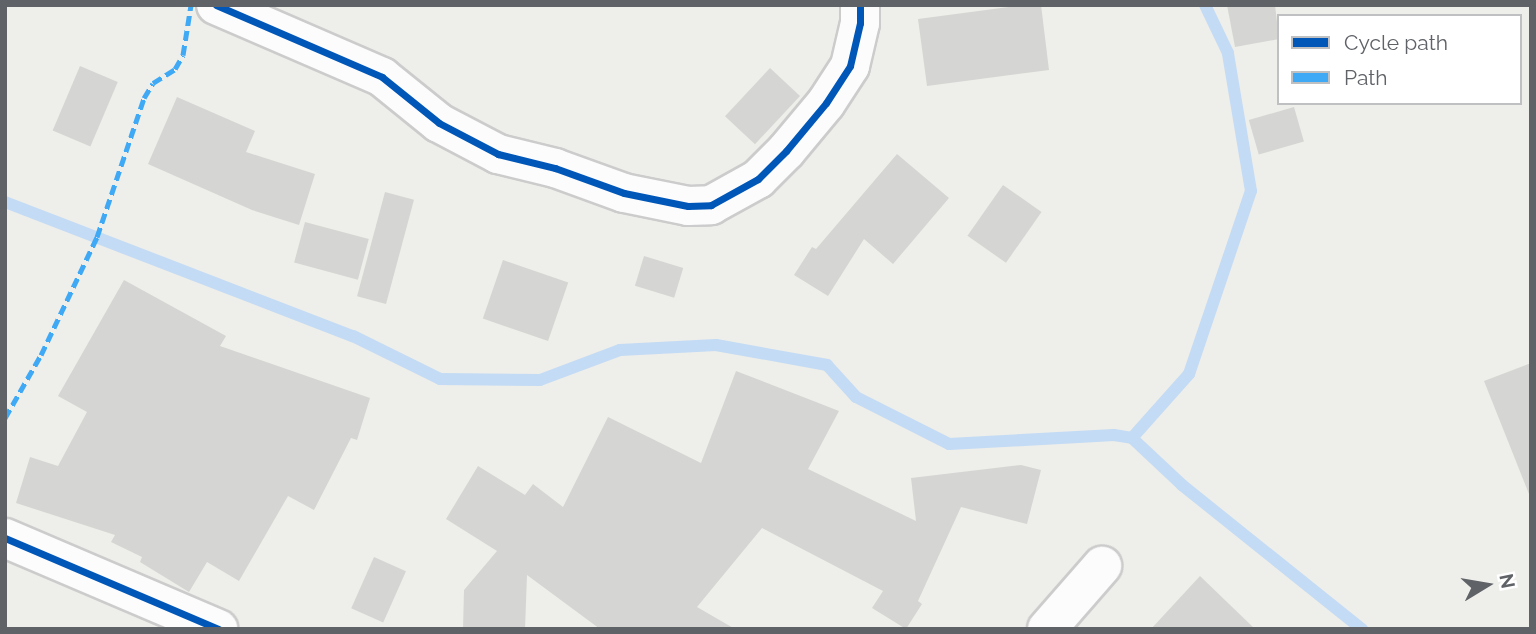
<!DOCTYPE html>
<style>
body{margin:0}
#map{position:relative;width:1536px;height:634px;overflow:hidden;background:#eeeeea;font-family:Raleway,sans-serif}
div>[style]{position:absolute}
.stream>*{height:12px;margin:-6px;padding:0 6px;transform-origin:6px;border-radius:6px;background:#c3dbf4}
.building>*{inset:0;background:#d5d5d3;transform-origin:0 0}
.roads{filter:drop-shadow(2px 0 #cbcccb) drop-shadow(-2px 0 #cbcccb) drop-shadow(0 2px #cbcccb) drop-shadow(0 -2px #cbcccb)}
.street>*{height:38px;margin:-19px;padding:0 19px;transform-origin:19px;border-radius:19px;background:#fcfcfc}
.quiet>*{height:5px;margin-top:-2.5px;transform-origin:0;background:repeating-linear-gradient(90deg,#3fa9f5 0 10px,transparent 0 15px)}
.cycleway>*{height:7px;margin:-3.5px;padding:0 3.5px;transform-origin:3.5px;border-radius:3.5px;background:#0057b8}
span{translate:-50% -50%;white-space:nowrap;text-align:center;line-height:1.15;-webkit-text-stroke:5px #fff;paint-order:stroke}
.frame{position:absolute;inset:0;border:7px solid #5f6267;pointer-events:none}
.legend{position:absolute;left:1277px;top:14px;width:245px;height:91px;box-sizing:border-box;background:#fff;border:2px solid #bfc0c2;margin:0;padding:9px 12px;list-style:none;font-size:21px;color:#5f6267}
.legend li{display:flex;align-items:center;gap:14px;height:35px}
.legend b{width:35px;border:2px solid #bfc0c2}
.north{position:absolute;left:1452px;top:550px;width:70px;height:70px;-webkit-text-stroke:5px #fff;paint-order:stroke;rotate:79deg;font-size:19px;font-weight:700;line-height:28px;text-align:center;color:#5f6267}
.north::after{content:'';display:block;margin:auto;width:24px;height:32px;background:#5f6267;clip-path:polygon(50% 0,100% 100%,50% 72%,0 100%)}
</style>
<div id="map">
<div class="stream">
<i style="left:5px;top:202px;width:373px;rotate:21.1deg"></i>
<i style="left:353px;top:336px;width:97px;rotate:26.3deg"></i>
<i style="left:440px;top:379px;width:100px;rotate:0.6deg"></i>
<i style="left:540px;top:380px;width:85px;rotate:-20.6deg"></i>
<i style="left:620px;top:350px;width:96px;rotate:-3deg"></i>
<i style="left:716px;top:345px;width:113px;rotate:10.2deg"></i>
<i style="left:827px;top:365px;width:43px;rotate:47.8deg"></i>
<i style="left:856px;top:397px;width:104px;rotate:26.8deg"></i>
<i style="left:949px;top:444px;width:165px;rotate:-3.1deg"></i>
<i style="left:1114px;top:435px;width:18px;rotate:9deg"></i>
<i style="left:1132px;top:438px;width:69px;rotate:43.2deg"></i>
<i style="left:1182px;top:485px;width:231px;rotate:38.7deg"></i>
<i style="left:1132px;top:438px;width:86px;rotate:-48.3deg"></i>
<i style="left:1189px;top:374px;width:193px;rotate:-71.3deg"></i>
<i style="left:1251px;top:191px;width:140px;rotate:-99.5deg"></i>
<i style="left:1228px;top:53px;width:53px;rotate:-115.6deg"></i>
</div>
<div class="building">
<i style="clip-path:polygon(1024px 5px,1041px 5px,1049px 70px,927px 86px,918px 19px)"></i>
<i style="clip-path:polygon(1227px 5px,1275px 5px,1279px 39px,1235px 47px)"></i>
<i style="left:80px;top:66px;width:41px;height:70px;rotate:23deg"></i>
<i style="left:770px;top:68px;width:41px;height:66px;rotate:43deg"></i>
<i style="clip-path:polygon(177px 97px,255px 131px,246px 152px,315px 174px,299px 225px,252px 210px,148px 164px)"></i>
<i style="left:1294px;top:107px;width:36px;height:47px;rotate:74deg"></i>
<i style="clip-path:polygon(897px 154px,949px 198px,893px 264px,864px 239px,828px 296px,794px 275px,812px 247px,816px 249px)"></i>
<i style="left:1003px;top:185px;width:47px;height:62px;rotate:35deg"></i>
<i style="left:385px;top:192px;width:30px;height:108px;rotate:15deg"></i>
<i style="left:305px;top:222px;width:66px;height:42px;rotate:15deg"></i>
<i style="left:644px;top:256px;width:41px;height:31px;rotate:17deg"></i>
<i style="left:503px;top:260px;width:69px;height:62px;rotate:19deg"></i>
<i style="clip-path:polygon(124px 280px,226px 336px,220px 346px,370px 398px,357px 440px,351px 438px,314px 510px,288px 496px,239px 581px,207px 562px,189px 592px,140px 562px,142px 557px,111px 542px,115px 535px,16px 503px,30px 457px,58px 466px,87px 412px,58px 396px)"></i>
<i style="clip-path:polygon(1531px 363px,1531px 494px,1529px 494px,1484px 381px)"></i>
<i style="clip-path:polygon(736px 371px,839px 411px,808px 469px,916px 521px,911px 478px,1021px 465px,1041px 470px,1027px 524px,961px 507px,918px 601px,922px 604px,906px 629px,872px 608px,883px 591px,762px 528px,697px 607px,735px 629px,600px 629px,527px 575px,525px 629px,463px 629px,464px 590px,497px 551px,446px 519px,478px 466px,525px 495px,533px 484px,563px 507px,608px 417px,701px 463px)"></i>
<i style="left:374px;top:557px;width:35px;height:56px;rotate:24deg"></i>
<i style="clip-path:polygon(1200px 576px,1255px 629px,1151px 629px)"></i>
</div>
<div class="roads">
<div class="street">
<i style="left:216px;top:5px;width:181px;rotate:23.4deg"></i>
<i style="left:382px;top:77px;width:73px;rotate:38.9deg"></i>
<i style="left:439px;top:123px;width:67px;rotate:27.7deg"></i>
<i style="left:498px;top:154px;width:59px;rotate:13.8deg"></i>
<i style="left:555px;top:168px;width:73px;rotate:19.9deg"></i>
<i style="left:624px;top:193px;width:65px;rotate:11.5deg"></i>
<i style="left:688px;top:206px;width:23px;rotate:-2deg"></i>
<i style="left:711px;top:205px;width:54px;rotate:-29deg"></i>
<i style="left:758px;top:179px;width:40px;rotate:-45deg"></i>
<i style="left:786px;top:151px;width:62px;rotate:-50.2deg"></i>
<i style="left:826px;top:103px;width:44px;rotate:-57deg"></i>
<i style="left:850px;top:66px;width:44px;rotate:-76.9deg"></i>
<i style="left:860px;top:23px;width:18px;rotate:-90deg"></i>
<i style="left:5px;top:538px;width:232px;rotate:23.1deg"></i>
<i style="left:1047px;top:629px;width:84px;rotate:-48.9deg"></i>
</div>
</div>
<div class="quiet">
<i style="left:5px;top:418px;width:73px;rotate:-60.3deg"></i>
<i style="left:41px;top:355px;width:131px;rotate:-64.6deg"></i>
<i style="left:97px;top:237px;width:147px;rotate:-71.3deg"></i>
<i style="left:144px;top:98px;width:17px;rotate:-59deg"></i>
<i style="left:153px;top:83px;width:26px;rotate:-32deg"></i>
<i style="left:175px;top:69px;width:16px;rotate:-60deg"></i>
<i style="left:183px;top:55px;width:51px;rotate:-80.9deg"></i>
</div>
<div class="cycleway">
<i style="left:216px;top:5px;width:181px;rotate:23.4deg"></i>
<i style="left:382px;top:77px;width:73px;rotate:38.9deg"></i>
<i style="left:439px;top:123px;width:67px;rotate:27.7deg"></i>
<i style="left:498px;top:154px;width:59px;rotate:13.8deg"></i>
<i style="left:555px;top:168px;width:73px;rotate:19.9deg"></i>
<i style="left:624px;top:193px;width:65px;rotate:11.5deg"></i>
<i style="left:688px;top:206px;width:23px;rotate:-2deg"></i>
<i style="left:711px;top:205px;width:54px;rotate:-29deg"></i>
<i style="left:758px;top:179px;width:40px;rotate:-45deg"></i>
<i style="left:786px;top:151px;width:62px;rotate:-50.2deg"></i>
<i style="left:826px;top:103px;width:44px;rotate:-57deg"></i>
<i style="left:850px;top:66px;width:44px;rotate:-76.9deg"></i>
<i style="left:860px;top:23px;width:18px;rotate:-90deg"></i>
<i style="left:5px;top:538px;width:232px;rotate:23.1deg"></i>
</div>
<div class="frame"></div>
<ul class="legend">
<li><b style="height:9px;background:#0057b8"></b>Cycle path</li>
<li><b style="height:9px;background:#3fa9f5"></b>Path</li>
</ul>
<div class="north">N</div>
</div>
